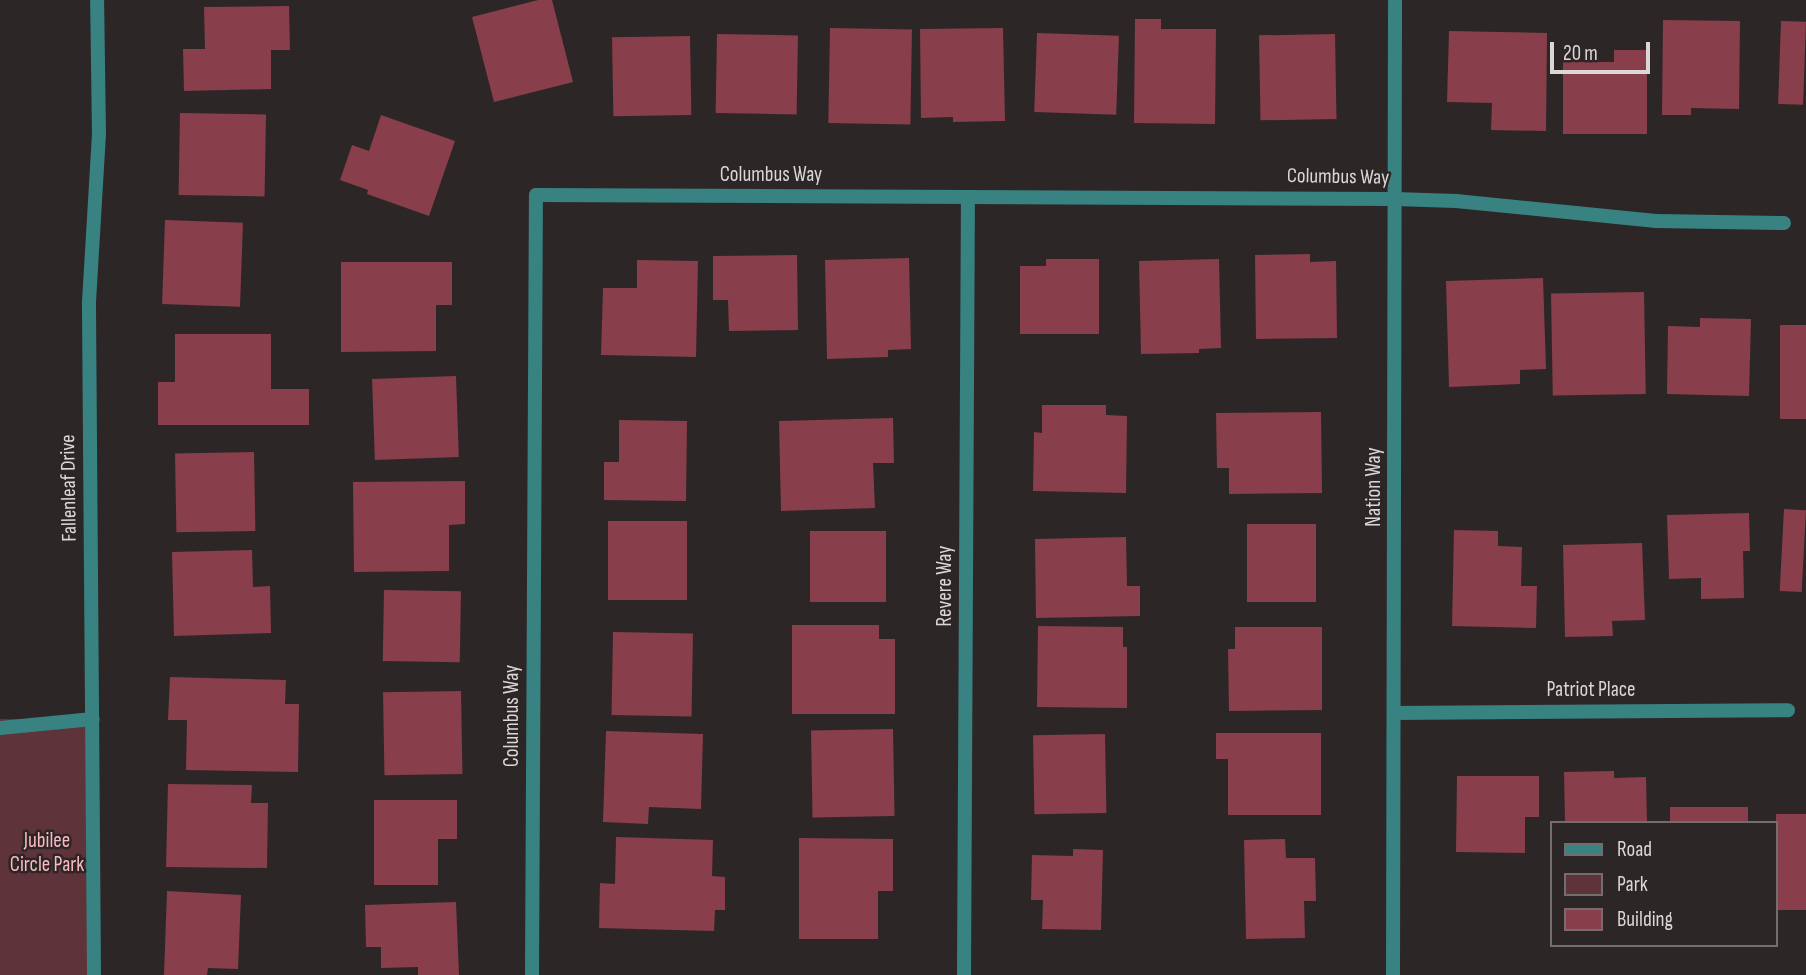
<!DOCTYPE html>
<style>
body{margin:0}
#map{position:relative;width:1806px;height:975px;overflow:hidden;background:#2d2627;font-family:"Sofia Sans Condensed",sans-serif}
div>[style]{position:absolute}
.green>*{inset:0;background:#5e333a;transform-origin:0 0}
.building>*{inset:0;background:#883e4b;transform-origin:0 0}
.street>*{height:14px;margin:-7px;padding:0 7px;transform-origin:7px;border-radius:7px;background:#388281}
span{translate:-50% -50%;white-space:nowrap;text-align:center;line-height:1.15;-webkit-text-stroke:5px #2d2627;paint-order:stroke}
.street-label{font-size:21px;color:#dcd7d7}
.park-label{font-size:21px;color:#fdb9c1}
.legend{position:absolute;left:1550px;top:821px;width:228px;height:126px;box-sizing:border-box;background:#2d2627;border:2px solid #736d6d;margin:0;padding:9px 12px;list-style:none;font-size:21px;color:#dcd7d7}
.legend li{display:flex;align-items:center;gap:14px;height:35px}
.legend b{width:35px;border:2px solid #736d6d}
.scale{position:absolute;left:1550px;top:42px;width:100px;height:32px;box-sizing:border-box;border:4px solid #dcd7d7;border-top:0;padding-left:9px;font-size:21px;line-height:24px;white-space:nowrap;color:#dcd7d7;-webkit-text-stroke:5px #2d2627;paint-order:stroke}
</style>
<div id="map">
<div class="green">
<i style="left:93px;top:719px;width:256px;height:94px;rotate:90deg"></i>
</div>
<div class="building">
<i style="clip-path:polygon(538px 0,552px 0,573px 82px,494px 102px,472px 17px)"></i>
<i style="clip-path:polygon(289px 6px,290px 50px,271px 50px,271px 89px,184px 91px,183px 49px,205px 49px,204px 7px)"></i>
<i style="clip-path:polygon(1135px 19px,1161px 19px,1161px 29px,1216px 29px,1215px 124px,1134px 123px)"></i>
<i style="clip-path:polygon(1663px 20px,1740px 21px,1739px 109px,1691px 108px,1691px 115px,1662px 115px)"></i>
<i style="left:1781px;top:21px;width:25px;height:83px;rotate:2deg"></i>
<i style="left:830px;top:28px;width:82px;height:95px;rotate:1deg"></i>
<i style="clip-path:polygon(1003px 28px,1005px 121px,953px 122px,953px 117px,921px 118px,920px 29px)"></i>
<i style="clip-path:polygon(1449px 31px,1547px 33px,1546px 131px,1491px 130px,1492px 103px,1447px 102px)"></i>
<i style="left:1037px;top:33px;width:82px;height:79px;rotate:2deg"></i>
<i style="left:717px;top:34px;width:81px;height:79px;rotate:1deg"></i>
<i style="left:1335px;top:34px;width:85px;height:76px;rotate:89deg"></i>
<i style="left:690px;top:36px;width:79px;height:78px;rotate:89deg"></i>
<i style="clip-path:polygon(1614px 50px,1647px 50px,1647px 134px,1563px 134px,1563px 62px,1614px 62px)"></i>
<i style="left:180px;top:113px;width:86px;height:82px;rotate:1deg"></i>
<i style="clip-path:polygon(381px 115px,455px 141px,429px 216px,367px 194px,368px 190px,340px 180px,352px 145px,369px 151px)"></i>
<i style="left:165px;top:220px;width:78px;height:84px;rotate:2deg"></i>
<i style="clip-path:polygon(1310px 254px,1310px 262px,1336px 261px,1337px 338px,1256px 339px,1255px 255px)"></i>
<i style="clip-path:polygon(797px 255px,798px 330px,729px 331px,728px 300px,713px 300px,713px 256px)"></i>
<i style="clip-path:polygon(909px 258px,911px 349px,888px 350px,888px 357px,827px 359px,825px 260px)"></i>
<i style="clip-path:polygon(1046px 259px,1099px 259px,1099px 334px,1020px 334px,1020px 266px,1046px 266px)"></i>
<i style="clip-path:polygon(1219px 259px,1221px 348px,1199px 349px,1199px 353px,1141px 354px,1139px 261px)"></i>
<i style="clip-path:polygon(637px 260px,698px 261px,696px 357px,601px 355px,603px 288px,637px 288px)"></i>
<i style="clip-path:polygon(341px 262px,452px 262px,452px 305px,436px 305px,436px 351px,341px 352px)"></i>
<i style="clip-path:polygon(1543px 278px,1546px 369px,1520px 370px,1520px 384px,1449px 387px,1446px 281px)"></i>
<i style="left:1644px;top:292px;width:102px;height:93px;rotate:89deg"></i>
<i style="clip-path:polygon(1700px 318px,1751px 319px,1749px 396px,1667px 394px,1668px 326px,1700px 327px)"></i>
<i style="left:1806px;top:325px;width:94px;height:26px;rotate:90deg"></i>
<i style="clip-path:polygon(175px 334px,271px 334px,271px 389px,309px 389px,309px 425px,158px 425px,158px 382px,175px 382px)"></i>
<i style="left:456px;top:376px;width:81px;height:84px;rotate:88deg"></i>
<i style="clip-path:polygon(1042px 405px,1106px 405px,1106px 415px,1127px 416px,1126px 493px,1033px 491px,1034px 432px,1042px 433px)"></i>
<i style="clip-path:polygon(1321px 412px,1322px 493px,1229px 494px,1229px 468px,1217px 468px,1216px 413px)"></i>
<i style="clip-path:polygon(893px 418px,894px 463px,873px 463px,875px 508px,781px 511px,779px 421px)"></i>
<i style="clip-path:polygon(619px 420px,687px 421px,686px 501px,604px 500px,604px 462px,619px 462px)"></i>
<i style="left:254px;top:452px;width:79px;height:79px;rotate:89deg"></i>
<i style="clip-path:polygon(465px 481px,465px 524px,449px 525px,449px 571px,354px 572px,353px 482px)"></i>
<i style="left:1784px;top:509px;width:22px;height:82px;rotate:3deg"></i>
<i style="clip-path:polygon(1749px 513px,1750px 551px,1743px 551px,1744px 598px,1701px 599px,1701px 578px,1669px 579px,1667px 515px)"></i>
<i style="left:608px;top:521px;width:79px;height:79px"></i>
<i style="left:1247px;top:524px;width:69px;height:78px"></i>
<i style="clip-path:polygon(1454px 530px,1498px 531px,1498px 546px,1522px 547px,1521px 586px,1537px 586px,1536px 628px,1452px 626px)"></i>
<i style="left:810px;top:531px;width:76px;height:71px"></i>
<i style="clip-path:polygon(1126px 537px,1127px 586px,1140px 586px,1140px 616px,1036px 618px,1035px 539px)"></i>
<i style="clip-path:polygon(1642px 543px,1645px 620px,1612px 621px,1613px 636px,1565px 637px,1563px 545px)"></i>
<i style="clip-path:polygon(252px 550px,253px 587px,270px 586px,271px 633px,174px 636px,172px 552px)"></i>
<i style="left:384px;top:590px;width:77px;height:71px;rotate:1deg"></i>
<i style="clip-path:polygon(792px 625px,879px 625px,879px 639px,895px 639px,895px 714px,792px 714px)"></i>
<i style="clip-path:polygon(1038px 626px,1123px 627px,1123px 647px,1127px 647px,1127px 708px,1037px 707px)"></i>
<i style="clip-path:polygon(1235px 627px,1322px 627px,1322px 710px,1229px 711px,1228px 649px,1235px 649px)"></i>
<i style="left:613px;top:632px;width:80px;height:83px;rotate:1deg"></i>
<i style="clip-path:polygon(170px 677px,286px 680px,285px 704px,299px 704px,298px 772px,186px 770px,187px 720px,168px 720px)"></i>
<i style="left:461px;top:691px;width:83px;height:78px;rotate:89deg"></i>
<i style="left:893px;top:729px;width:87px;height:82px;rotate:89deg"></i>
<i style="clip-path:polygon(606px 731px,703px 734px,701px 809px,649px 807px,648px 824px,603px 822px)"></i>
<i style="clip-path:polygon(1216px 733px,1321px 733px,1321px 815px,1228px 815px,1228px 759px,1216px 759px)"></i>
<i style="left:1105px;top:734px;width:79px;height:72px;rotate:89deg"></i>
<i style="clip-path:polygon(1614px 771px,1614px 778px,1646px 777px,1647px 823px,1565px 823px,1564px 772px)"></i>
<i style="clip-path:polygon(1457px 776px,1539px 776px,1539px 817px,1525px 817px,1525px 853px,1456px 852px)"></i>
<i style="clip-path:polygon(168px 784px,252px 785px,251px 803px,268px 803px,267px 868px,166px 867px)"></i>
<i style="clip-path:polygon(374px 800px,457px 800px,457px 839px,438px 839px,438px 885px,374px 885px)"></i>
<i style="left:1748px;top:807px;width:16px;height:78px;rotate:90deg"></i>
<i style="left:1776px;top:814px;width:30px;height:96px"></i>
<i style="clip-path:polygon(616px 837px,713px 840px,712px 876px,725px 877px,725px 910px,715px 910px,714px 931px,599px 928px,600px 883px,615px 884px)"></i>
<i style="clip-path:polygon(799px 838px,893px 839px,893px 891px,878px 891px,878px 939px,799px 939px)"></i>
<i style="clip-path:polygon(1285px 839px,1286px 858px,1315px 858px,1316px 901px,1304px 901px,1305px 938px,1246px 939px,1244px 840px)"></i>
<i style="clip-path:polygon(1073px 849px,1103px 850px,1101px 930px,1042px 929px,1043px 900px,1031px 900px,1032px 855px,1073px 856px)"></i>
<i style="clip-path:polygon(167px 891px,241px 895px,238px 969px,208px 968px,207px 975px,164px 975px)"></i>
<i style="clip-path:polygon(456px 902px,459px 975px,418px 975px,418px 967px,381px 968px,381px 947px,366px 947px,365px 905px)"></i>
</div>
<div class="street">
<i style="left:1394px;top:713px;width:394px;rotate:-0.4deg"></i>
<i style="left:0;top:728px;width:93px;rotate:-5.5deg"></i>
<i style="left:94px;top:975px;width:673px;rotate:-90.43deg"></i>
<i style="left:89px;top:302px;width:167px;rotate:-86.6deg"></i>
<i style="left:99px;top:135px;width:135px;rotate:-90.8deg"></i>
<i style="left:532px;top:975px;width:780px;rotate:-89.71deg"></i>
<i style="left:536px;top:195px;width:859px;rotate:0.27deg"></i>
<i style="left:1395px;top:199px;width:61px;rotate:1.9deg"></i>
<i style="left:1456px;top:201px;width:201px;rotate:5.7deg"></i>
<i style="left:1656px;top:221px;width:128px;rotate:0.9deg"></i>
<i style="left:964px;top:975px;width:778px;rotate:-89.71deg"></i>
<i style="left:1393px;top:975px;width:975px;rotate:-89.88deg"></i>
</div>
<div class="street-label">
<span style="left:771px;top:175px">Columbus Way</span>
<span style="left:1338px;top:177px;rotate:1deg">Columbus Way</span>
<span style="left:1374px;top:487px;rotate:-90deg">Nation Way</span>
<span style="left:69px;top:488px;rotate:-91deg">Fallenleaf Drive</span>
<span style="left:945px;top:586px;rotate:-90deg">Revere Way</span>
<span style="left:1591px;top:690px">Patriot Place</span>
<span style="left:512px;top:716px;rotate:-90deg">Columbus Way</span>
</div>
<div class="park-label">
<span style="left:47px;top:853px">Jubilee<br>Circle Park</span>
</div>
<ul class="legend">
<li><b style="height:9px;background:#388281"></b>Road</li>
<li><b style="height:19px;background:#5e333a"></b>Park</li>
<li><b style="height:19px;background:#883e4b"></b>Building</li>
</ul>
<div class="scale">20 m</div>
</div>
